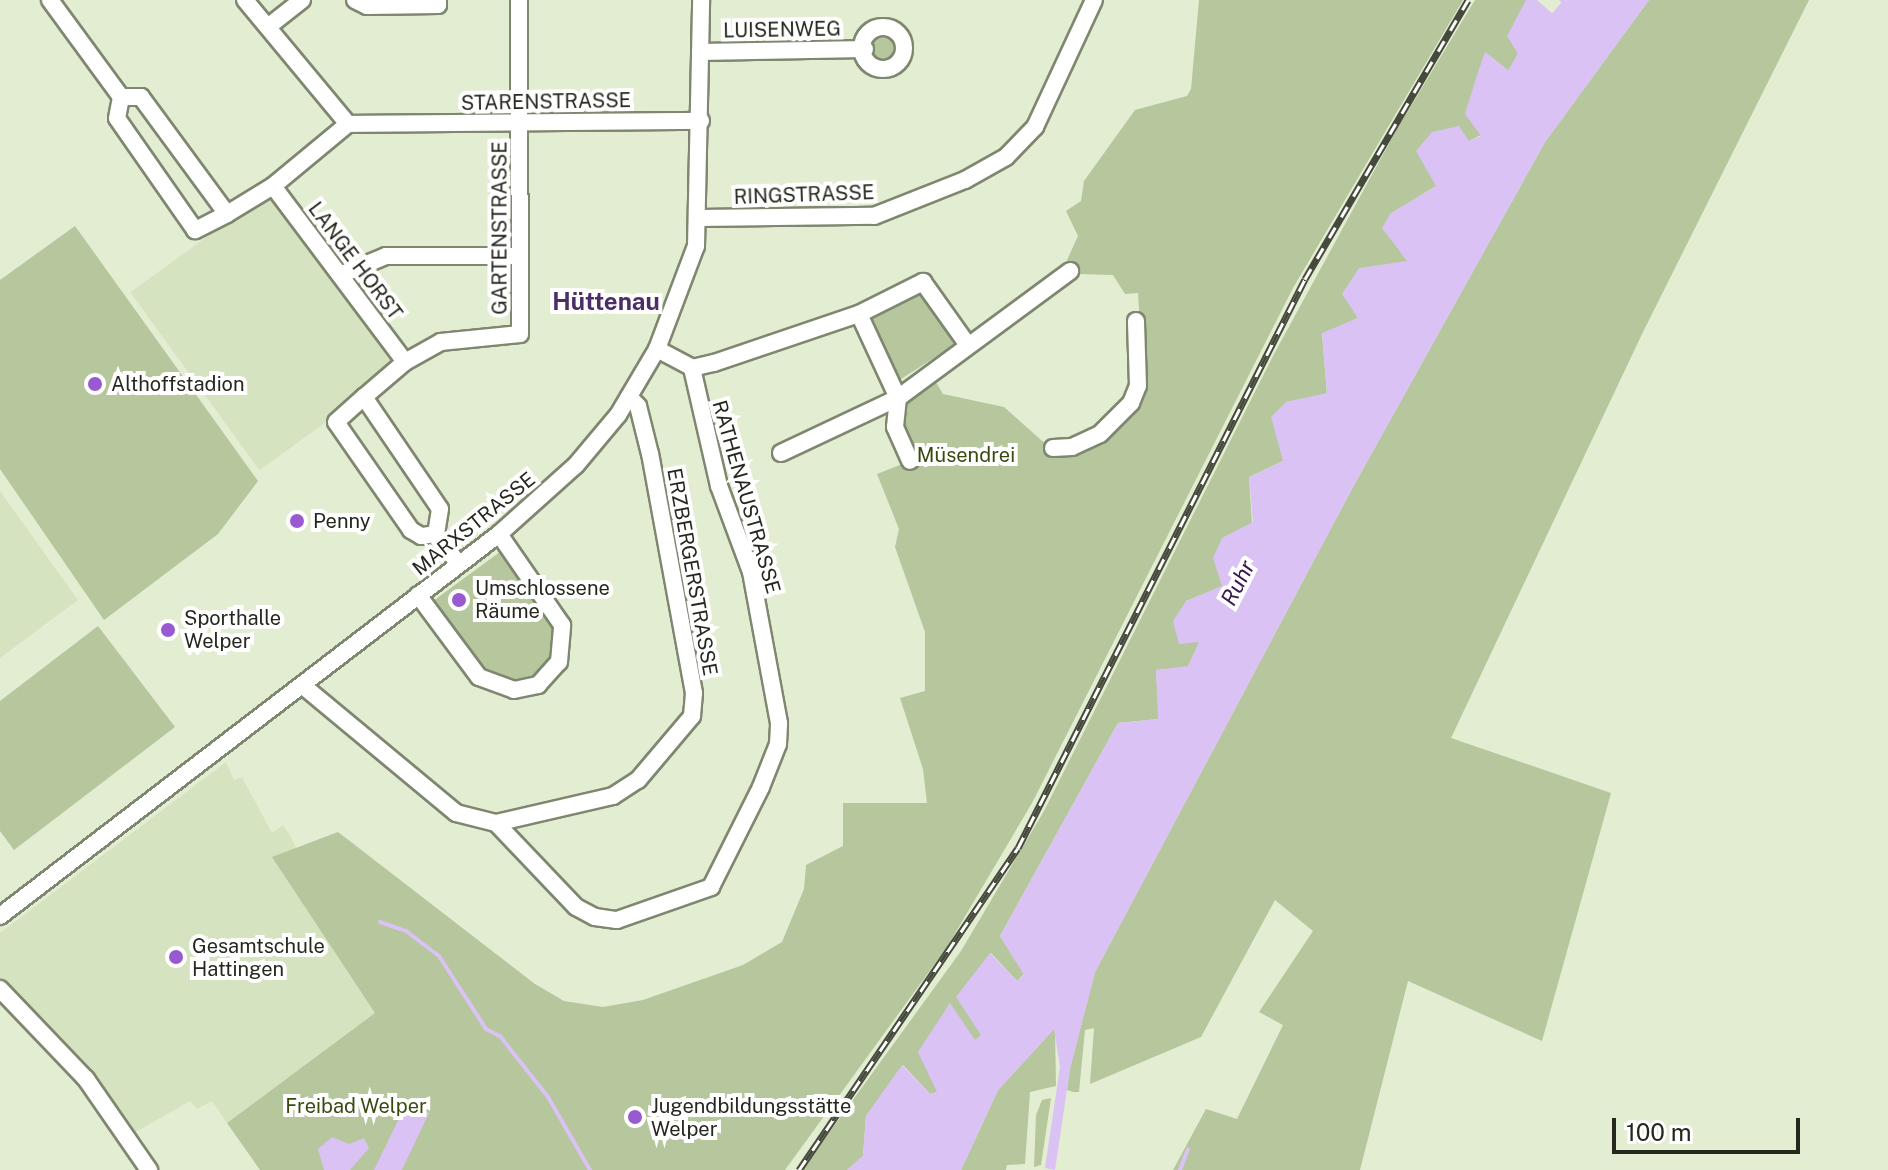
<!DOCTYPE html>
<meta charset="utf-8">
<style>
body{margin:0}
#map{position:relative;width:1888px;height:1170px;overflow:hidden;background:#e3edd2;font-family:"Public Sans",sans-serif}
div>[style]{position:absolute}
.built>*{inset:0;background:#d6e3c1;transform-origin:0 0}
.green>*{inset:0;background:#b6c69d}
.round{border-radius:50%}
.water>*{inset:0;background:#dac2f4}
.stream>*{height:4px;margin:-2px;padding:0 2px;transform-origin:2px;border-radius:2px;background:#dac2f4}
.river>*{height:22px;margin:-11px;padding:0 11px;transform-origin:11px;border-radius:11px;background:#dac2f4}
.roads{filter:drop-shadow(2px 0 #7e876f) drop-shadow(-2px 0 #7e876f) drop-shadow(0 2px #7e876f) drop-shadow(0 -2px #7e876f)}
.minor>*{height:16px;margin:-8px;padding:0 8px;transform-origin:8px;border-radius:8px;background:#fff}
.minor>.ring{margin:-8px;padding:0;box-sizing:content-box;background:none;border:16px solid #fff;border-radius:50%}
.rail>*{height:7px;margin-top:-3.5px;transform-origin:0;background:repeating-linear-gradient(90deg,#fff 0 12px,#464a3d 0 24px);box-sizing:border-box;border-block:2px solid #464a3d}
.dots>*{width:22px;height:22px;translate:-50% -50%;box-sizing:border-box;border:4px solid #fff;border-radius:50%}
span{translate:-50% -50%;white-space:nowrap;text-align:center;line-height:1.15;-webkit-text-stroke:8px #fff;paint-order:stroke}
.street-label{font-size:20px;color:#25281e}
.poi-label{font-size:20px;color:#25281e}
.left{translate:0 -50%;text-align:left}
.park-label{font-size:20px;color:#394a11}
.water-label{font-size:22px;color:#371751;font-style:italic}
.quarter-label{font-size:24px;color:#4c2d67;font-weight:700}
.scale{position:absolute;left:1612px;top:1118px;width:188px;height:36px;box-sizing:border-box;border:4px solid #25281e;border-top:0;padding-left:10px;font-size:24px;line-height:28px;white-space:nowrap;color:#25281e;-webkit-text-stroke:6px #fff;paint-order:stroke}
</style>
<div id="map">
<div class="built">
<i style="left:271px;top:190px;width:220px;height:174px;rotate:54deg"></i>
<i style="clip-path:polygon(0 491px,78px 600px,0 658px)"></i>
<i style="clip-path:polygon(226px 762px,234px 780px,242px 777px,272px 833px,283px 825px,289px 834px,381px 1009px,227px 1123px,212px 1101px,197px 1109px,190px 1101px,134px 1133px,101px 1087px,0 981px,0 933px)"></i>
</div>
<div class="green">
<i style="clip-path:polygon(1199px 0,1463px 0,1293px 288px,1032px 803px,947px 947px,785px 1170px,260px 1170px,227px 1123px,375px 1013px,272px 857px,338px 832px,535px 984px,564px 1001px,603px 1007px,643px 1000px,743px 965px,782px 942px,804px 889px,806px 865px,843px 846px,843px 803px,927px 803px,923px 769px,900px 698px,925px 691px,925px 632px,895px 547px,899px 529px,877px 474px,910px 461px,901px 430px,903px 403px,934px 379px,943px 394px,1004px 407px,1058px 455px,1110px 436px,1134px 408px,1143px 380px,1138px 293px,1125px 294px,1113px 275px,1076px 274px,1067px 260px,1078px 236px,1066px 211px,1081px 201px,1084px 181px,1135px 110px,1187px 96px,1191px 89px)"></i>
<i style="clip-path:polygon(1475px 0,1526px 0,1525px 65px,1516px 77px,1485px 52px,1481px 135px,1469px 141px,1436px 186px,1390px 214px,1408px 261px,1358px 318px,1322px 334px,1327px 394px,1286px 402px,1283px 461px,1249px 477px,1252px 523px,1223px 538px,1223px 586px,1186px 601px,1200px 641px,1188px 667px,1156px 670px,1159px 719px,1118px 723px,1000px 936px,1024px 974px,1017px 981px,991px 953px,981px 1035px,975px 1041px,949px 1003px,937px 1092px,930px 1094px,903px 1065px,866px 1116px,863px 1156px,847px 1170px,802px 1170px,961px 951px,1044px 811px,1274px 354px,1397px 129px)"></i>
<i style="clip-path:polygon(1649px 0,1809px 0,1642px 334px,1451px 738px,1611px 793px,1542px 1041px,1408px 981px,1360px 1170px,1173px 1170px,1206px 1109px,1237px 1119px,1283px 1025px,1259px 1012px,1313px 931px,1275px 900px,1201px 1037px,1090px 1084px,1094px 1028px,1085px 1030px,1079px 1092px,1073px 1092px,1067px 1090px,1070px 1068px,1095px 972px,1353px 487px,1545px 142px)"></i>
<i class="round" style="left:868px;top:32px;width:32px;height:32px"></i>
<i style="clip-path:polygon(75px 226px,258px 481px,218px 534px,104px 620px,0 469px,0 280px)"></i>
<i style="clip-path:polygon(922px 290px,957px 343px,898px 381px,868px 321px)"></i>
<i style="clip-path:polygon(504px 549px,560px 627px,555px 660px,537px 680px,509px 686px,480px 672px,429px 604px)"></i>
<i style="clip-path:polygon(98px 626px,175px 727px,14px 850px,0 831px,0 701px)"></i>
<i style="clip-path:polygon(1055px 1028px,1056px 1086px,1030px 1092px,1025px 1164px,1007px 1165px,1006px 1170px,961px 1170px,998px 1090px)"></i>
<i style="clip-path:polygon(1051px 1098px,1041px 1165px,1034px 1167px,1036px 1115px,1042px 1100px)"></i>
</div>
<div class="water">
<i style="clip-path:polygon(1526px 0,1537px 0,1562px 22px,1572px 13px,1559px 0,1649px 0,1545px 142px,1353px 487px,1095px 972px,1070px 1069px,1055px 1170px,1045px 1168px,1060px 1067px,1054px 1029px,998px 1090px,961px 1170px,847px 1170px,863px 1156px,866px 1116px,902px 1065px,930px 1094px,937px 1092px,918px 1052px,950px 1003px,975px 1040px,981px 1035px,956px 997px,990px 953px,1017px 981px,1024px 975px,1000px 936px,1118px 723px,1158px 719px,1156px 670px,1188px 666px,1199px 642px,1179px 644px,1173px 621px,1186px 601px,1222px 586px,1213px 558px,1222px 538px,1253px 522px,1249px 477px,1283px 461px,1271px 417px,1286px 402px,1327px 393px,1322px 333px,1358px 318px,1342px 294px,1359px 268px,1407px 261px,1382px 228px,1390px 214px,1436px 186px,1416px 151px,1432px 132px,1459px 126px,1469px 141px,1481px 136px,1465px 114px,1477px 75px,1485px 52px,1516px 77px,1525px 65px,1507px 36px)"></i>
<i style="clip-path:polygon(407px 1102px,429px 1113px,402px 1170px,374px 1170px)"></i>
<i style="clip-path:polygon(332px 1137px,349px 1144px,364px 1138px,369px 1148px,350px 1170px,324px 1170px,318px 1149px)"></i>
</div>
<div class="stream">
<i style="left:380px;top:922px;width:28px;rotate:19deg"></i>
<i style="left:406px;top:931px;width:41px;rotate:37.1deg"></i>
<i style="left:439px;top:956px;width:87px;rotate:57.2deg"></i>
<i style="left:486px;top:1029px;width:16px;rotate:27deg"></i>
<i style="left:500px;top:1036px;width:78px;rotate:51.8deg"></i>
<i style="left:548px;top:1097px;width:84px;rotate:60.1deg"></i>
<i style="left:1180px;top:1170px;width:22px;rotate:-69deg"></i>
</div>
<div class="river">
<i style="left:1503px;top:102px;width:47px;rotate:-60.7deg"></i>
<i style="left:1526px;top:61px;width:80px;rotate:-49.6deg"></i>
</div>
<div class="roads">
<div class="minor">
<i style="left:50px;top:0;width:120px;rotate:53.8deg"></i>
<i style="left:245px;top:0;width:161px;rotate:50.3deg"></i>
<i style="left:348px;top:124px;width:353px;rotate:-0.5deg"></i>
<i style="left:355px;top:0;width:13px;rotate:27deg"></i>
<i style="left:367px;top:6px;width:71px;rotate:-0.8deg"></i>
<i style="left:438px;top:5px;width:5px;rotate:-90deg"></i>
<i style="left:269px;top:26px;width:42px;rotate:-38.2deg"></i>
<i class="ring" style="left:862px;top:27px;width:26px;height:26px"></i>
<i style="left:700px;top:52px;width:165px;rotate:-1deg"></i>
<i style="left:273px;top:186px;width:220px;rotate:53.1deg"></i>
<i style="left:227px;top:214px;width:36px;rotate:153deg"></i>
<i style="left:195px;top:230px;width:136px;rotate:-124.9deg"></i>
<i style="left:117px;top:118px;width:21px;rotate:-79deg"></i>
<i style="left:121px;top:97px;width:20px"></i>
<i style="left:141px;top:97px;width:145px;rotate:53.7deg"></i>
<i style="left:227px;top:214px;width:54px;rotate:-31.3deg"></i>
<i style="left:273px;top:186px;width:97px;rotate:-39.6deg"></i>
<i style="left:699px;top:218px;width:175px;rotate:-0.7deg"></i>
<i style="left:874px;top:216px;width:98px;rotate:-21.6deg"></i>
<i style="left:965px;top:180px;width:47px;rotate:-29.3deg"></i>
<i style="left:1006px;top:157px;width:42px;rotate:-46deg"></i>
<i style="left:1035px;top:127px;width:140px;rotate:-65.1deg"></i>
<i style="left:340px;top:275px;width:50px;rotate:-22.4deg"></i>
<i style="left:386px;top:256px;width:133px"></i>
<i style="left:859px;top:314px;width:93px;rotate:65.1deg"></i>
<i style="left:898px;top:398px;width:214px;rotate:-36.4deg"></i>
<i style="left:657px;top:349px;width:40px;rotate:28deg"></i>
<i style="left:692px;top:368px;width:23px;rotate:-13deg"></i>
<i style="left:714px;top:363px;width:153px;rotate:-18.7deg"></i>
<i style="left:859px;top:314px;width:72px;rotate:-26.6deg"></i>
<i style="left:923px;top:282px;width:76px;rotate:54.6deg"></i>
<i style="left:364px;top:397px;width:54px;rotate:-40.5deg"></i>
<i style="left:405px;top:362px;width:41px;rotate:-29.1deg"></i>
<i style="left:441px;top:342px;width:79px;rotate:-5.8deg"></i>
<i style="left:520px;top:334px;width:334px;rotate:-90.2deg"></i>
<i style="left:364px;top:397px;width:135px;rotate:55.8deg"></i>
<i style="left:440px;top:509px;width:25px;rotate:99deg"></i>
<i style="left:436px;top:534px;width:15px;rotate:172deg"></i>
<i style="left:421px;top:536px;width:12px;rotate:-149deg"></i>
<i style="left:411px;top:530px;width:131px;rotate:-124.8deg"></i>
<i style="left:336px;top:422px;width:38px;rotate:-42deg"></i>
<i style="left:1053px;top:448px;width:19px;rotate:-3deg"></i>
<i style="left:1072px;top:447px;width:31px;rotate:-25deg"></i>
<i style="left:1100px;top:434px;width:44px;rotate:-45deg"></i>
<i style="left:1131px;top:403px;width:18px;rotate:-68deg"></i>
<i style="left:1138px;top:386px;width:65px;rotate:-91.8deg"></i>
<i style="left:781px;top:453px;width:129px;rotate:-25.2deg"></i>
<i style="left:898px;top:398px;width:29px;rotate:96deg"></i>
<i style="left:895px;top:427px;width:37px;rotate:66deg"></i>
<i style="left:436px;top:534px;width:36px;rotate:53deg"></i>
<i style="left:418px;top:595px;width:102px;rotate:53.4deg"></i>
<i style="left:479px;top:677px;width:37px;rotate:20deg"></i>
<i style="left:514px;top:690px;width:25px;rotate:-12deg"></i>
<i style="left:538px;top:685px;width:31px;rotate:-48deg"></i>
<i style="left:559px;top:662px;width:37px;rotate:-85deg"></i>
<i style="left:562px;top:625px;width:111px;rotate:-124.7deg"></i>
<i style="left:302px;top:685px;width:200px;rotate:39.7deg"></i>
<i style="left:456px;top:813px;width:41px;rotate:14deg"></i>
<i style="left:496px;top:823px;width:120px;rotate:-13deg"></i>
<i style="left:613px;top:796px;width:30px;rotate:-33deg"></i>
<i style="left:638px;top:780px;width:84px;rotate:-49.8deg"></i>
<i style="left:692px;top:716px;width:23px;rotate:-85deg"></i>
<i style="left:694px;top:693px;width:243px;rotate:-100.4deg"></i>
<i style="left:650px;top:454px;width:49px;rotate:-104deg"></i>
<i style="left:638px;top:406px;width:13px;rotate:-135deg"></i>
<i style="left:496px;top:823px;width:116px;rotate:46.4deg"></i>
<i style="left:576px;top:907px;width:21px;rotate:28deg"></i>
<i style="left:595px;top:917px;width:22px;rotate:8deg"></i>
<i style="left:617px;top:920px;width:100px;rotate:-19.3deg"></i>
<i style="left:711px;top:887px;width:112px;rotate:-63.4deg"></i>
<i style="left:761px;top:787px;width:46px;rotate:-68.4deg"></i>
<i style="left:778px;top:744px;width:21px;rotate:-87deg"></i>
<i style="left:779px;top:723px;width:154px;rotate:-100.5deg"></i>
<i style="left:751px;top:572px;width:92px;rotate:-110.4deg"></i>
<i style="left:719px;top:486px;width:121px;rotate:-102.9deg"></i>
<i style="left:0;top:916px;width:628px;rotate:-37.44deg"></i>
<i style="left:499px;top:534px;width:103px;rotate:-41.9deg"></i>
<i style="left:576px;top:465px;width:65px;rotate:-50deg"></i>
<i style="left:618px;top:415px;width:77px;rotate:-59.4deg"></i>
<i style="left:657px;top:349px;width:110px;rotate:-69.3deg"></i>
<i style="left:696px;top:246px;width:246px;rotate:-88.8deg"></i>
<i style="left:0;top:989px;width:124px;rotate:46.3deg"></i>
<i style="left:86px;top:1079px;width:111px;rotate:55.3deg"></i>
</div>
</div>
<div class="rail">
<i style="left:799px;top:1170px;width:389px;rotate:-55.8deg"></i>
<i style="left:1018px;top:848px;width:637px;rotate:-63.23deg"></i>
<i style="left:1305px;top:279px;width:323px;rotate:-59.7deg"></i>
</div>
<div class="dots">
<i style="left:95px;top:384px;background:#995ad1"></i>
<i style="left:297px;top:521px;background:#995ad1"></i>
<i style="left:459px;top:600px;background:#995ad1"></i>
<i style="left:168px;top:630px;background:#995ad1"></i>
<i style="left:176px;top:957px;background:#995ad1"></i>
<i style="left:635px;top:1117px;background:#995ad1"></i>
</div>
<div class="street-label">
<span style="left:782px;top:30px;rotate:-1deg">LUISENWEG</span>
<span style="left:546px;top:102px;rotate:-1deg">STARENSTRASSE</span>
<span style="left:804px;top:195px;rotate:-2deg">RINGSTRASSE</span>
<span style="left:500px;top:228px;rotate:-90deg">GARTENSTRASSE</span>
<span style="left:355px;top:261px;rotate:53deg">LANGE HORST</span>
<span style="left:746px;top:497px;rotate:74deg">RATHENAUSTRASSE</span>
<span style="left:474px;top:524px;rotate:-39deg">MARXSTRASSE</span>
<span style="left:692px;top:572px;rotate:80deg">ERZBERGERSTRASSE</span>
</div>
<div class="poi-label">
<span class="left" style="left:111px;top:384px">Althoffstadion</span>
<span class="left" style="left:313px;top:521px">Penny</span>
<span class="left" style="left:475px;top:600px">Umschlossene<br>Räume</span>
<span class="left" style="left:184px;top:630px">Sporthalle<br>Welper</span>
<span class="left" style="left:192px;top:958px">Gesamtschule<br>Hattingen</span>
<span class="left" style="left:651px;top:1118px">Jugendbildungsstätte<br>Welper</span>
</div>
<div class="park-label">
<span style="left:966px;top:455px">Müsendrei</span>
<span style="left:356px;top:1106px">Freibad Welper</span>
</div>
<div class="water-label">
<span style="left:1238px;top:583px;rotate:-63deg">Ruhr</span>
</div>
<div class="quarter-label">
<span style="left:606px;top:302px">Hüttenau</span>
</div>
<div class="scale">100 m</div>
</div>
